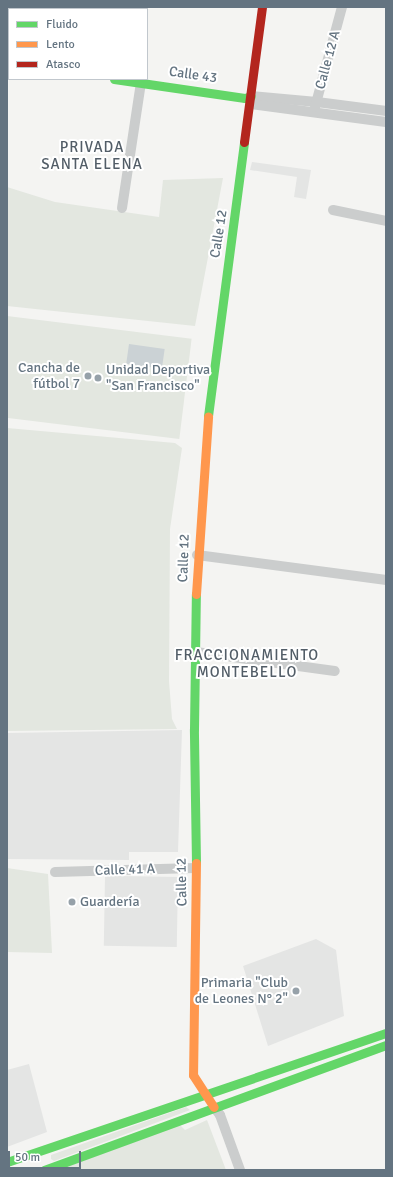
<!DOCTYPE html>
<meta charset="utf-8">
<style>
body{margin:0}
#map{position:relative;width:393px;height:1177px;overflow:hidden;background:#f4f4f2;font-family:Signika,sans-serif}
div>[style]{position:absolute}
.built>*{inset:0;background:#e4e5e4;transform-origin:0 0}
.green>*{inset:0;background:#e3e7e0;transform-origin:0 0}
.water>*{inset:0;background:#cbd2d5;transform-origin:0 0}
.street>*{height:10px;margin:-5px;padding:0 5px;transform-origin:5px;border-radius:5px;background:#cbcdcd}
.fast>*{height:9px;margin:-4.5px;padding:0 4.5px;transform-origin:4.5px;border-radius:4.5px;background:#63d668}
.slow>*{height:9px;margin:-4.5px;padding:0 4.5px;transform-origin:4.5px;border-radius:4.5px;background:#ff974d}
.jam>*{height:9px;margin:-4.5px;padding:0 4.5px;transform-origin:4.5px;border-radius:4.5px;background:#b3261e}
.dots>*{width:11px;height:11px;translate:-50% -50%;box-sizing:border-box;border:2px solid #fff;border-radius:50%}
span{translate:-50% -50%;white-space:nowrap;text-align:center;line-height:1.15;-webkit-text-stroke:4px #fff;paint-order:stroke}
.street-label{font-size:14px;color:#647481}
.poi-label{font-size:14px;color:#647481}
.right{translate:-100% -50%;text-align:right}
.left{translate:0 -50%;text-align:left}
.neighbourhood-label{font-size:15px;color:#525d67;letter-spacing:1px}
.frame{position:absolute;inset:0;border:8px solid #647481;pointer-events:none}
.legend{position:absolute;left:8px;top:8px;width:140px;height:72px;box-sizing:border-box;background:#fff;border:1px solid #c1c7cd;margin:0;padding:5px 7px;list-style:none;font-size:12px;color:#647481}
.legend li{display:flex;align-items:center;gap:8px;height:20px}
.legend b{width:20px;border:1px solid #c1c7cd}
.scale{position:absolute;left:8px;top:1151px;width:73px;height:18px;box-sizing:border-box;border:2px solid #647481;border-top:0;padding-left:5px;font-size:12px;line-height:14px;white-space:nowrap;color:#647481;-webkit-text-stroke:3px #fff;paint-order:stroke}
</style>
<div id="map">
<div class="built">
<i style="clip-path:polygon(252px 162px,311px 170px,306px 199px,294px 197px,297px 177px,250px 170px)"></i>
<i style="clip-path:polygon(182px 730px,178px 852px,129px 852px,129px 860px,7px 859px,7px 733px)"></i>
<i style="left:178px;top:877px;width:70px;height:73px;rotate:91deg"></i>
<i style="clip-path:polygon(316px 939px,336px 950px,344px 1016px,268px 1046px,243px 966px)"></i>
<i style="clip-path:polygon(29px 1064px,47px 1132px,7px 1147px,7px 1070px)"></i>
</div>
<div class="green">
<i style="clip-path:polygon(223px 178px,195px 326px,7px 306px,7px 187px,55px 202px,159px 217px,163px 180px)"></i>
<i style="left:7px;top:316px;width:186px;height:101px;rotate:7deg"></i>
<i style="clip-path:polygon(7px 428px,175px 443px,182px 448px,170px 529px,169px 681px,172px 719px,177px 729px,7px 731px)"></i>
<i style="clip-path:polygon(7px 868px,48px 874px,52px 953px,7px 952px)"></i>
<i style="clip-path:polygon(186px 1107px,190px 1110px,54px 1161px,51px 1159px,51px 1155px)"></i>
<i style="clip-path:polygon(207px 1120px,226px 1170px,58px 1170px,180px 1125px,185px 1130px)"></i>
</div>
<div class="water">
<i style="left:129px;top:344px;width:36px;height:20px;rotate:8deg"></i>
</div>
<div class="street">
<i style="left:251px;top:96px;width:66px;rotate:5.2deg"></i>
<i style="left:317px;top:102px;width:70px;rotate:7.4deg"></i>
<i style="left:251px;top:104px;width:136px;rotate:7.6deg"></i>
<i style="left:315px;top:107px;width:104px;rotate:-74.9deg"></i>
<i style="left:122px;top:208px;width:127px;rotate:-81.4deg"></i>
<i style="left:333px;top:210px;width:54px;rotate:11.7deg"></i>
<i style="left:197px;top:555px;width:191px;rotate:7.5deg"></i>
<i style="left:196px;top:652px;width:140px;rotate:7.8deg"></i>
<i style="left:55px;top:872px;width:140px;rotate:-1.6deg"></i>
<i style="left:214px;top:1107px;width:10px;rotate:53deg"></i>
<i style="left:220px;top:1115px;width:59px;rotate:70deg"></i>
</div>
<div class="fast">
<i style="left:7px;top:65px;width:2px"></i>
<i style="left:114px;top:79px;width:132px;rotate:8.3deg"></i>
<i style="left:245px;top:98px;width:6px;rotate:-18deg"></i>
<i style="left:208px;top:416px;width:276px;rotate:-82.5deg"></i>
<i style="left:196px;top:863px;width:134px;rotate:-90.9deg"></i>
<i style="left:194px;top:729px;width:135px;rotate:-89.2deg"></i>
<i style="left:7px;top:1162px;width:400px;rotate:-18.8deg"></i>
<i style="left:44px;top:1170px;width:364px;rotate:-20.1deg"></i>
</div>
<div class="slow">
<i style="left:196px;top:594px;width:178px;rotate:-86.1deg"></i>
<i style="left:196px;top:863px;width:212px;rotate:90.8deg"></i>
<i style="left:193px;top:1075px;width:38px;rotate:57deg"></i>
</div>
<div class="jam">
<i style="left:244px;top:142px;width:136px;rotate:-82.4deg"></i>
</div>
<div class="dots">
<i style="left:88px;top:376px;background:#96a1a9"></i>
<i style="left:98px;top:378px;background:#96a1a9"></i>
<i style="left:72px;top:902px;background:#96a1a9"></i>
<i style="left:296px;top:991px;background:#96a1a9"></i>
</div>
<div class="street-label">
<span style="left:328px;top:60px;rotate:-75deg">Calle 12 A</span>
<span style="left:193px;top:75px;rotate:8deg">Calle 43</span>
<span style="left:219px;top:234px;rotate:-81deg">Calle 12</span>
<span style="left:184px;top:558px;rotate:-88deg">Calle 12</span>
<span style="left:125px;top:870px;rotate:-2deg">Calle 41 A</span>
<span style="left:182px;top:882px;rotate:-91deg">Calle 12</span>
</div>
<div class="poi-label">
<span class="right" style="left:80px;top:376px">Cancha de<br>fútbol 7</span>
<span class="left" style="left:106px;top:378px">Unidad Deportiva<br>"San Francisco"</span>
<span class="left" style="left:80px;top:902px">Guardería</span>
<span class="right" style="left:288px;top:991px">Primaria "Club<br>de Leones N° 2"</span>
</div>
<div class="neighbourhood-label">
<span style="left:92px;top:156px">PRIVADA<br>SANTA ELENA</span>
<span style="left:247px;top:664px">FRACCIONAMIENTO<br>MONTEBELLO</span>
</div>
<div class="frame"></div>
<ul class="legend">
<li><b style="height:5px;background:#63d668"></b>Fluido</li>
<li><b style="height:5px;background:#ff974d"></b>Lento</li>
<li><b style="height:5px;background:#b3261e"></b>Atasco</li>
</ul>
<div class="scale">50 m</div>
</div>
